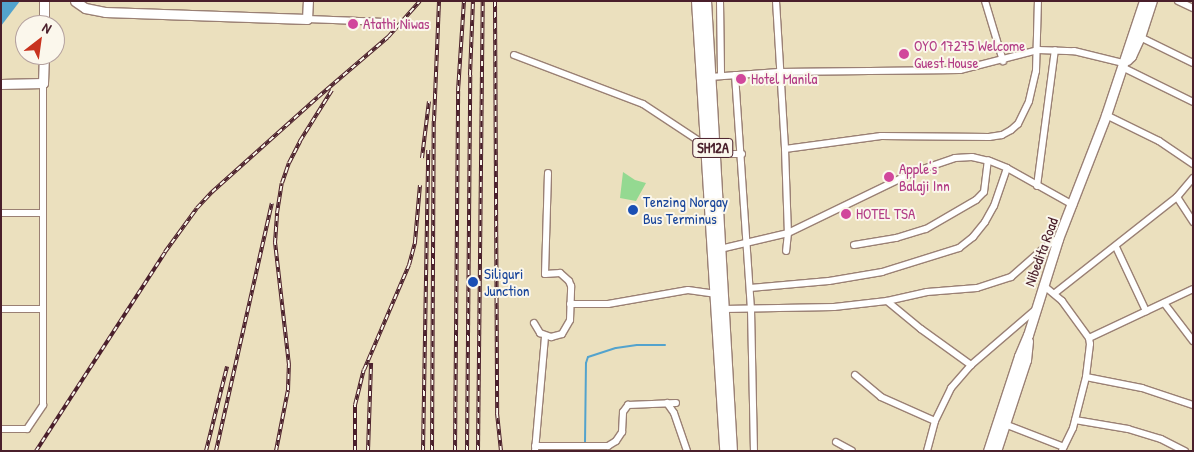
<!DOCTYPE html>
<style>
body{margin:0}
#map{position:relative;width:1194px;height:452px;overflow:hidden;background:#ebe0be;font-family:"Patrick Hand",sans-serif}
div>[style]{position:absolute}
.green>*{inset:0;background:#94d991}
.water>*{inset:0;background:#53a3cd}
.stream>*{height:2px;margin:-1px;padding:0 1px;transform-origin:1px;border-radius:1px;background:#53a3cd}
.roads{filter:drop-shadow(1px 0 #9a8074) drop-shadow(-1px 0 #9a8074) drop-shadow(0 1px #9a8074) drop-shadow(0 -1px #9a8074)}
.minor>*{height:6px;margin:-3px;padding:0 3px;transform-origin:3px;border-radius:3px;background:#fff}
.tertiary>*{height:9px;margin:-4.5px;padding:0 4.5px;transform-origin:4.5px;border-radius:4.5px;background:#fff}
.primary>*{height:10px;margin:-5px;padding:0 5px;transform-origin:5px;border-radius:5px;background:#fff}
.rail>*{height:4px;margin-top:-2px;transform-origin:0;background:repeating-linear-gradient(90deg,#fbf7ec 0 5.5px,#4a1f2b 0 11px);box-sizing:border-box;border-block:1px solid #4a1f2b}
.dots>*{width:14px;height:14px;translate:-50% -50%;box-sizing:border-box;border:2px solid #fbf7ec;border-radius:50%}
span{translate:-50% -50%;white-space:nowrap;text-align:center;line-height:1.15;-webkit-text-stroke:4px #fbf7ec;paint-order:stroke}
.shield-label span{padding:1px 4px;background:#fbf7ec;border:1px solid;border-radius:4px;-webkit-text-stroke-width:0}
.shield-label{font-size:14px;color:#4a1f2b;font-weight:700}
.hotel-label{font-size:15px;color:#b23c85}
.left{translate:0 -50%;text-align:left}
.transit-label{font-size:15px;color:#164399}
.street-label{font-size:15px;color:#4a1f2b}
.frame{position:absolute;inset:0;border:2px solid #4a1f2b;pointer-events:none}
.north{position:absolute;left:15px;top:15px;width:50px;height:50px;box-sizing:border-box;background:#fbf7ec;border:1px solid #b4a19f;border-radius:50%;rotate:30deg;font-size:14px;font-weight:700;line-height:20px;text-align:center;color:#4a1f2b}
.north::after{content:'';display:block;margin:auto;width:18px;height:22px;background:#c8321e;clip-path:polygon(50% 0,100% 100%,50% 72%,0 100%)}
</style>
<div id="map">
<div class="green">
<i style="clip-path:polygon(623px 172px,635px 180px,646px 183px,636px 201px,620px 198px)"></i>
</div>
<div class="water">
<i style="clip-path:polygon(1px 1px,20px 1px,1px 26px)"></i>
</div>
<div class="stream">
<i style="left:585px;top:443px;width:80px;rotate:-89.3deg"></i>
<i style="left:586px;top:363px;width:6px;rotate:-72deg"></i>
<i style="left:588px;top:357px;width:29px;rotate:-18deg"></i>
<i style="left:616px;top:348px;width:21px;rotate:-8deg"></i>
<i style="left:637px;top:345px;width:28px"></i>
</div>
<div class="roads">
<div class="minor">
<i style="left:720px;top:1px;width:75px;rotate:89.2deg"></i>
<i style="left:776px;top:1px;width:148px;rotate:86.5deg"></i>
<i style="left:785px;top:149px;width:84px;rotate:88deg"></i>
<i style="left:788px;top:233px;width:18px;rotate:96deg"></i>
<i style="left:985px;top:1px;width:63px;rotate:73.3deg"></i>
<i style="left:1178px;top:1px;width:17px;rotate:25deg"></i>
<i style="left:307px;top:19px;width:78px;rotate:2.2deg"></i>
<i style="left:1140px;top:37px;width:59px;rotate:26.1deg"></i>
<i style="left:514px;top:55px;width:138px;rotate:20.8deg"></i>
<i style="left:643px;top:104px;width:74px;rotate:33.5deg"></i>
<i style="left:1122px;top:67px;width:79px;rotate:26.2deg"></i>
<i style="left:735px;top:75px;width:235px;rotate:86.1deg"></i>
<i style="left:751px;top:309px;width:142px;rotate:88.8deg"></i>
<i style="left:710px;top:77px;width:69px;rotate:-4.1deg"></i>
<i style="left:779px;top:72px;width:181px;rotate:-0.6deg"></i>
<i style="left:960px;top:70px;width:81px;rotate:-14.4deg"></i>
<i style="left:1038px;top:50px;width:36px;rotate:2deg"></i>
<i style="left:1074px;top:51px;width:50px;rotate:13.8deg"></i>
<i style="left:1106px;top:115px;width:59px;rotate:26.1deg"></i>
<i style="left:1159px;top:141px;width:41px;rotate:34.1deg"></i>
<i style="left:785px;top:149px;width:97px;rotate:-7.7deg"></i>
<i style="left:881px;top:136px;width:108px;rotate:0.5deg"></i>
<i style="left:989px;top:137px;width:13px;rotate:-9deg"></i>
<i style="left:1002px;top:135px;width:10px;rotate:-29deg"></i>
<i style="left:1011px;top:130px;width:9px;rotate:-41deg"></i>
<i style="left:1018px;top:124px;width:25px;rotate:-64deg"></i>
<i style="left:1029px;top:101px;width:31px;rotate:-77deg"></i>
<i style="left:1036px;top:71px;width:70px;rotate:-88.4deg"></i>
<i style="left:714px;top:154px;width:28px"></i>
<i style="left:1037px;top:186px;width:137px;rotate:-82.5deg"></i>
<i style="left:1177px;top:197px;width:30px;rotate:57deg"></i>
<i style="left:1px;top:213px;width:42px"></i>
<i style="left:854px;top:245px;width:43px;rotate:-9.5deg"></i>
<i style="left:896px;top:238px;width:31px;rotate:-17deg"></i>
<i style="left:926px;top:229px;width:58px;rotate:-30.1deg"></i>
<i style="left:976px;top:200px;width:11px;rotate:-45deg"></i>
<i style="left:984px;top:192px;width:32px;rotate:-83deg"></i>
<i style="left:1116px;top:247px;width:71px;rotate:64.9deg"></i>
<i style="left:720px;top:249px;width:70px;rotate:-13.2deg"></i>
<i style="left:788px;top:233px;width:140px;rotate:-25.8deg"></i>
<i style="left:914px;top:172px;width:43px;rotate:-18.9deg"></i>
<i style="left:955px;top:158px;width:17px;rotate:-3deg"></i>
<i style="left:972px;top:157px;width:18px;rotate:13deg"></i>
<i style="left:990px;top:161px;width:18px;rotate:22deg"></i>
<i style="left:1007px;top:168px;width:76px;rotate:29.3deg"></i>
<i style="left:1043px;top:285px;width:25px;rotate:40deg"></i>
<i style="left:1062px;top:301px;width:46px;rotate:53.9deg"></i>
<i style="left:1089px;top:338px;width:6px;rotate:81deg"></i>
<i style="left:1090px;top:344px;width:33px;rotate:97deg"></i>
<i style="left:1086px;top:377px;width:53px;rotate:104.3deg"></i>
<i style="left:1073px;top:428px;width:25px;rotate:116deg"></i>
<i style="left:750px;top:288px;width:79px;rotate:-5.1deg"></i>
<i style="left:829px;top:281px;width:54px;rotate:-9.6deg"></i>
<i style="left:882px;top:272px;width:81px;rotate:-17.3deg"></i>
<i style="left:959px;top:248px;width:18px;rotate:-38deg"></i>
<i style="left:973px;top:237px;width:19px;rotate:-51deg"></i>
<i style="left:985px;top:222px;width:18px;rotate:-61deg"></i>
<i style="left:994px;top:206px;width:40px;rotate:-71.1deg"></i>
<i style="left:1055px;top:293px;width:155px;rotate:-38.2deg"></i>
<i style="left:1177px;top:197px;width:25px;rotate:-50deg"></i>
<i style="left:887px;top:301px;width:44px;rotate:39.5deg"></i>
<i style="left:921px;top:329px;width:62px;rotate:35.8deg"></i>
<i style="left:1164px;top:303px;width:48px;rotate:52.7deg"></i>
<i style="left:570px;top:304px;width:38px"></i>
<i style="left:608px;top:304px;width:81px;rotate:-9.9deg"></i>
<i style="left:688px;top:290px;width:27px;rotate:8deg"></i>
<i style="left:1px;top:309px;width:42px"></i>
<i style="left:724px;top:309px;width:110px;rotate:-1deg"></i>
<i style="left:834px;top:307px;width:53px;rotate:-6.5deg"></i>
<i style="left:887px;top:301px;width:41px;rotate:-12.7deg"></i>
<i style="left:927px;top:292px;width:50px;rotate:-4.6deg"></i>
<i style="left:977px;top:288px;width:36px;rotate:-18deg"></i>
<i style="left:1011px;top:277px;width:45px;rotate:-41.4deg"></i>
<i style="left:1045px;top:247px;width:15px;rotate:-32deg"></i>
<i style="left:534px;top:323px;width:12px;rotate:59deg"></i>
<i style="left:540px;top:333px;width:12px;rotate:20deg"></i>
<i style="left:551px;top:337px;width:11px;rotate:-15deg"></i>
<i style="left:562px;top:334px;width:16px;rotate:-60deg"></i>
<i style="left:570px;top:320px;width:34px;rotate:-88deg"></i>
<i style="left:571px;top:286px;width:5px;rotate:-112deg"></i>
<i style="left:569px;top:281px;width:12px;rotate:-138deg"></i>
<i style="left:560px;top:273px;width:15px;rotate:176deg"></i>
<i style="left:545px;top:274px;width:101px;rotate:-88.3deg"></i>
<i style="left:1089px;top:338px;width:115px;rotate:-25.2deg"></i>
<i style="left:855px;top:375px;width:34px;rotate:40deg"></i>
<i style="left:881px;top:397px;width:59px;rotate:24deg"></i>
<i style="left:1086px;top:377px;width:57px;rotate:11.1deg"></i>
<i style="left:1142px;top:388px;width:54px;rotate:18.4deg"></i>
<i style="left:667px;top:403px;width:12px;rotate:55deg"></i>
<i style="left:674px;top:413px;width:40px;rotate:71.1deg"></i>
<i style="left:1075px;top:420px;width:54px;rotate:9.6deg"></i>
<i style="left:1128px;top:429px;width:34px;rotate:17deg"></i>
<i style="left:1161px;top:439px;width:27px;rotate:27deg"></i>
<i style="left:1002px;top:423px;width:66px;rotate:21.2deg"></i>
<i style="left:1px;top:429px;width:26px"></i>
<i style="left:27px;top:429px;width:29px;rotate:-56deg"></i>
<i style="left:43px;top:405px;width:322px;rotate:-90deg"></i>
<i style="left:836px;top:442px;width:18px;rotate:29deg"></i>
<i style="left:535px;top:446px;width:73px"></i>
<i style="left:608px;top:446px;width:9px;rotate:-32deg"></i>
<i style="left:616px;top:441px;width:11px;rotate:-56deg"></i>
<i style="left:622px;top:432px;width:20px;rotate:-87deg"></i>
<i style="left:623px;top:412px;width:9px;rotate:-54deg"></i>
<i style="left:628px;top:405px;width:48px;rotate:-2.4deg"></i>
<i style="left:535px;top:451px;width:115px;rotate:-85deg"></i>
<i style="left:927px;top:451px;width:31px;rotate:-75deg"></i>
<i style="left:935px;top:421px;width:37px;rotate:-64deg"></i>
<i style="left:951px;top:388px;width:30px;rotate:-49deg"></i>
<i style="left:971px;top:365px;width:86px;rotate:-40.7deg"></i>
</div>
<div class="tertiary">
<i style="left:75px;top:1px;width:12px;rotate:35deg"></i>
<i style="left:85px;top:8px;width:20px;rotate:11deg"></i>
<i style="left:105px;top:12px;width:202px;rotate:2deg"></i>
<i style="left:307px;top:19px;width:18px;rotate:-87deg"></i>
<i style="left:44px;top:25px;width:24px;rotate:-90deg"></i>
<i style="left:1127px;top:60px;width:6px;rotate:-45deg"></i>
<i style="left:1131px;top:56px;width:21px;rotate:-65deg"></i>
<i style="left:1140px;top:37px;width:38px;rotate:-72deg"></i>
<i style="left:1px;top:84px;width:42px;rotate:-1.4deg"></i>
<i style="left:43px;top:83px;width:28px;rotate:-88deg"></i>
<i style="left:988px;top:451px;width:100px;rotate:-71.9deg"></i>
<i style="left:1019px;top:356px;width:23px;rotate:-67deg"></i>
<i style="left:1028px;top:335px;width:101px;rotate:-72.6deg"></i>
<i style="left:1058px;top:239px;width:133px;rotate:-68.8deg"></i>
<i style="left:1106px;top:115px;width:120px;rotate:-71.6deg"></i>
<i style="left:996px;top:451px;width:96px;rotate:-71.8deg"></i>
<i style="left:1026px;top:360px;width:19px;rotate:-84deg"></i>
</div>
<div class="primary">
<i style="left:697px;top:1px;width:451px;rotate:86.4deg"></i>
<i style="left:706px;top:1px;width:451px;rotate:86.7deg"></i>
</div>
</div>
<div class="rail">
<i style="left:495px;top:1px;width:412px;rotate:89.7deg"></i>
<i style="left:497px;top:413px;width:38px;rotate:84deg"></i>
<i style="left:422px;top:158px;width:57px;rotate:-83deg"></i>
<i style="left:36px;top:451px;width:237px;rotate:-57deg"></i>
<i style="left:165px;top:252px;width:54px;rotate:-54deg"></i>
<i style="left:197px;top:208px;width:22px;rotate:-47deg"></i>
<i style="left:212px;top:192px;width:142px;rotate:-41.9deg"></i>
<i style="left:318px;top:97px;width:92px;rotate:-40.6deg"></i>
<i style="left:388px;top:37px;width:48px;rotate:-48.4deg"></i>
<i style="left:206px;top:451px;width:87px;rotate:-76deg"></i>
<i style="left:216px;top:451px;width:254px;rotate:-77.3deg"></i>
<i style="left:276px;top:451px;width:62px;rotate:-78.9deg"></i>
<i style="left:288px;top:390px;width:25px;rotate:-88deg"></i>
<i style="left:289px;top:365px;width:123px;rotate:-96.5deg"></i>
<i style="left:275px;top:243px;width:30px;rotate:-86deg"></i>
<i style="left:277px;top:213px;width:30px;rotate:-81deg"></i>
<i style="left:282px;top:183px;width:21px;rotate:-71deg"></i>
<i style="left:289px;top:163px;width:25px;rotate:-63deg"></i>
<i style="left:300px;top:141px;width:60px;rotate:-57.9deg"></i>
<i style="left:355px;top:451px;width:46px;rotate:-90deg"></i>
<i style="left:355px;top:405px;width:36px;rotate:-76deg"></i>
<i style="left:364px;top:370px;width:114px;rotate:-66.8deg"></i>
<i style="left:409px;top:265px;width:24px;rotate:-75deg"></i>
<i style="left:415px;top:242px;width:57px;rotate:-85deg"></i>
<i style="left:368px;top:451px;width:88px;rotate:-88deg"></i>
<i style="left:423px;top:451px;width:301px;rotate:-89deg"></i>
<i style="left:432px;top:451px;width:330px;rotate:-89.7deg"></i>
<i style="left:434px;top:121px;width:120px;rotate:-87.6deg"></i>
<i style="left:455px;top:451px;width:360px;rotate:-89.5deg"></i>
<i style="left:458px;top:91px;width:90px;rotate:-86.2deg"></i>
<i style="left:467px;top:451px;width:376px;rotate:-89.5deg"></i>
<i style="left:470px;top:75px;width:74px;rotate:-87.7deg"></i>
<i style="left:478px;top:451px;width:450px;rotate:-89.4deg"></i>
</div>
<div class="dots">
<i style="left:353px;top:24px;background:#d1479c"></i>
<i style="left:904px;top:54px;background:#d1479c"></i>
<i style="left:741px;top:79px;background:#d1479c"></i>
<i style="left:889px;top:177px;background:#d1479c"></i>
<i style="left:633px;top:210px;background:#1a4fb4"></i>
<i style="left:846px;top:214px;background:#d1479c"></i>
<i style="left:473px;top:282px;background:#1a4fb4"></i>
</div>
<div class="shield-label">
<span style="left:713px;top:148px">SH12A</span>
</div>
<div class="hotel-label">
<span class="left" style="left:363px;top:24px">Atathi Niwas</span>
<span class="left" style="left:914px;top:54px">OYO 17275 Welcome<br>Guest House</span>
<span class="left" style="left:751px;top:79px">Hotel Manila</span>
<span class="left" style="left:899px;top:177px">Apple's<br>Balaji Inn</span>
<span class="left" style="left:856px;top:214px">HOTEL TSA</span>
</div>
<div class="transit-label">
<span class="left" style="left:643px;top:210px">Tenzing Norgay<br>Bus Terminus</span>
<span class="left" style="left:484px;top:282px">Siliguri<br>Junction</span>
</div>
<div class="street-label">
<span style="left:1041px;top:252px;rotate:-70deg">Nibedita Road</span>
</div>
<div class="frame"></div>
<div class="north">N</div>
</div>
